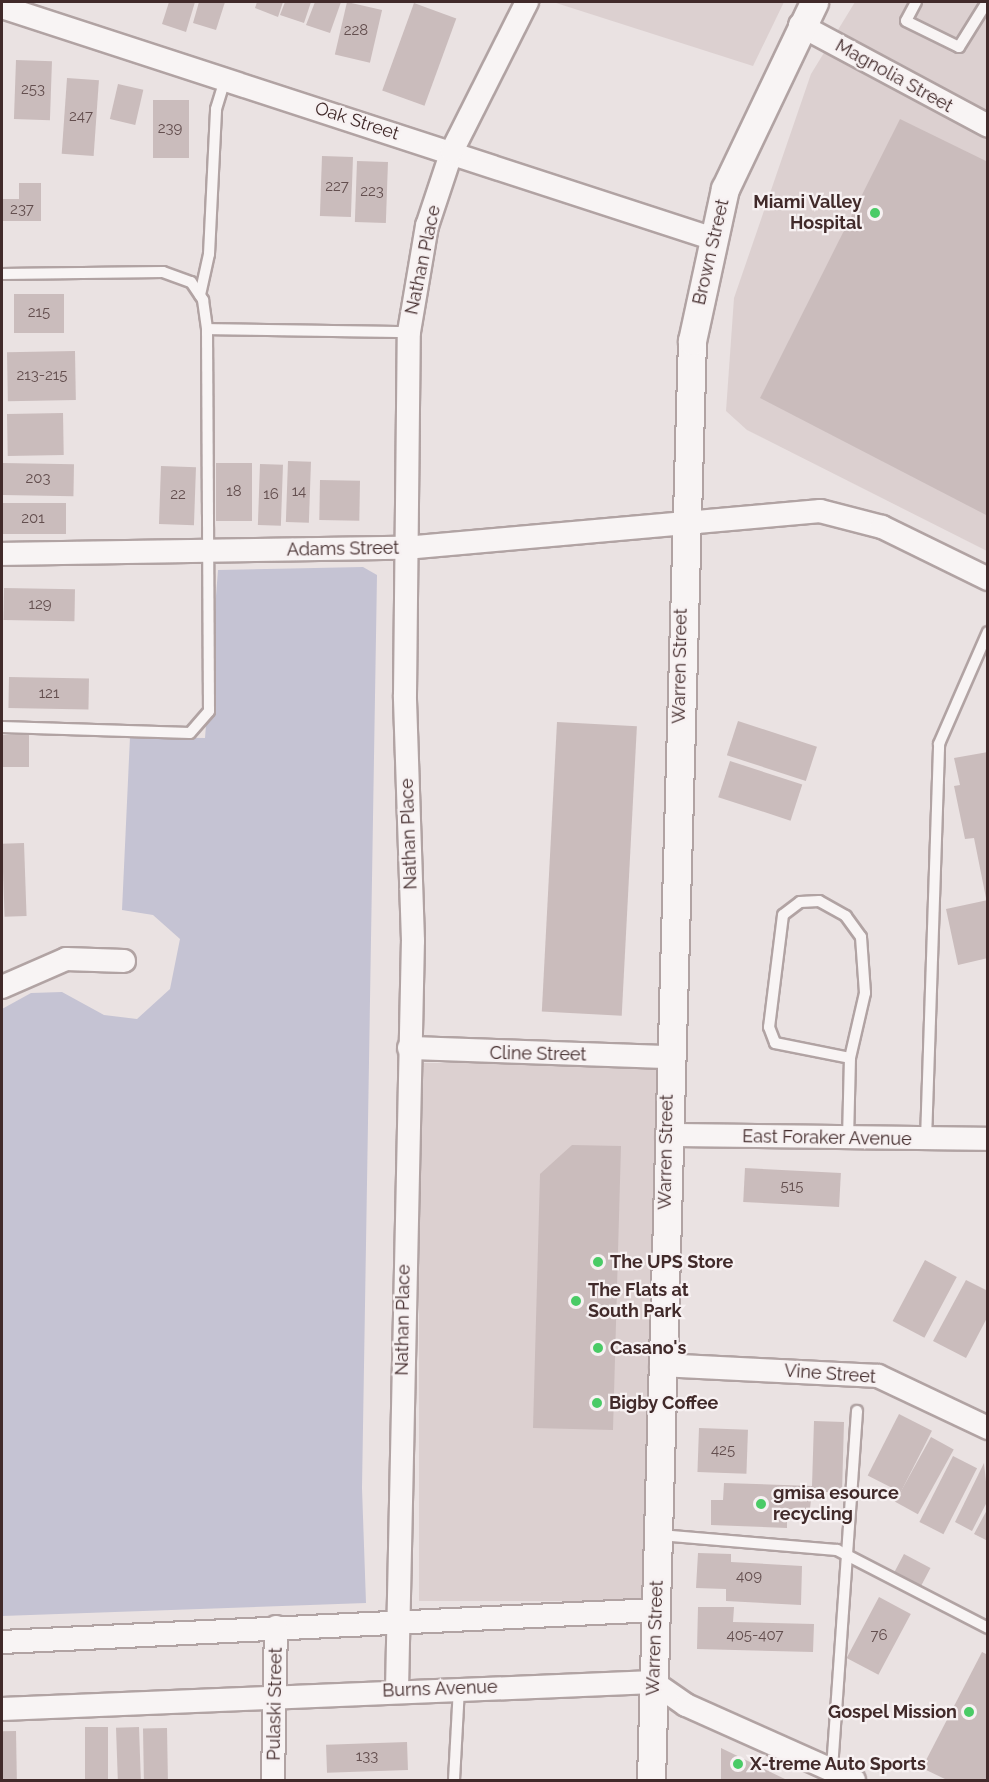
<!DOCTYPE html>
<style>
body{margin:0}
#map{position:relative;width:989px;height:1782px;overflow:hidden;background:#eae2e2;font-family:Raleway,sans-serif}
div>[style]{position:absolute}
.built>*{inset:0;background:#dcd0d0;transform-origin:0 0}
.green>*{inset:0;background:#c5c3d3}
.building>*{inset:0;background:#cabcbc;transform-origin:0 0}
.roads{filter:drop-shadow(2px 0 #b1a3a3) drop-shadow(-2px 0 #b1a3a3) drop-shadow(0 2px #b1a3a3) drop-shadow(0 -2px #b1a3a3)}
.service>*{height:10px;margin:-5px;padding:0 5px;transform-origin:5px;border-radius:5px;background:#f8f4f4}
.minor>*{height:22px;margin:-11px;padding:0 11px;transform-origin:11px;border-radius:11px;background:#f8f4f4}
.tertiary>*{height:27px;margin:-13.5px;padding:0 13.5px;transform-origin:13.5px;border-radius:13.5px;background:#f8f4f4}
.dots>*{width:16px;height:16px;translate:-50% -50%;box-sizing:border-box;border:3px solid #f7f1f2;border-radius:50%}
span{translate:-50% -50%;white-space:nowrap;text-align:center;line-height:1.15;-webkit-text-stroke:4.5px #f7f1f2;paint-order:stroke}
.number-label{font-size:15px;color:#634e4e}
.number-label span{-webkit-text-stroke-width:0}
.street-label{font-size:18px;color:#412a2a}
.poi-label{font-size:18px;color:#412a2a;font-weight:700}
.right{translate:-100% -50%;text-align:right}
.left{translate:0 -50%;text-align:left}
.frame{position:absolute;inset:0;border:3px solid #412a2a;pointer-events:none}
</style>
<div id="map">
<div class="built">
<i style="clip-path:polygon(553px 2px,784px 2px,753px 66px)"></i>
<i style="clip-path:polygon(855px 2px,987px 2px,987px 551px,747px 430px,726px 411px,734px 298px,811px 74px)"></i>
<i style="left:419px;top:1063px;width:240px;height:538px"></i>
</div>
<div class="green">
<i style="clip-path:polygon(363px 567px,377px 575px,362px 1488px,366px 1603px,2px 1616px,2px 1009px,31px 993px,62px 992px,104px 1015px,137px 1019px,170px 989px,180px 939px,153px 915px,122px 910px,130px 737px,205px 738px,218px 570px)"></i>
</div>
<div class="building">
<i style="clip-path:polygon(169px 2px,195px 2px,186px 32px,162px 24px)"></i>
<i style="clip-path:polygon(199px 2px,225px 2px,216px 30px,193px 23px)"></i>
<i style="clip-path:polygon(257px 2px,283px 2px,278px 17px,255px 8px)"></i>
<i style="clip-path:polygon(285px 2px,311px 2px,304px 23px,280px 15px)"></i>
<i style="clip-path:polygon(315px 2px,341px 2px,330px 33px,306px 25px)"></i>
<i style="left:347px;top:2px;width:36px;height:54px;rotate:13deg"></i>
<i style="left:414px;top:3px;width:45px;height:93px;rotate:20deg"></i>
<i style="left:16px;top:60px;width:36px;height:59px;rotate:2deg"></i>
<i style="left:67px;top:78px;width:32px;height:76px;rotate:4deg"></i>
<i style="left:118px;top:84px;width:26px;height:36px;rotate:13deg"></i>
<i style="left:153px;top:100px;width:36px;height:58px"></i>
<i style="clip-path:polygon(900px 119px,988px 162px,988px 516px,760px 398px)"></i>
<i style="left:322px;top:156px;width:31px;height:60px;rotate:2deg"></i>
<i style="left:357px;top:161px;width:31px;height:61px;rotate:2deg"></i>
<i style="clip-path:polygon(19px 183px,41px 183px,41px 221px,3px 221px,3px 199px,19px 199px)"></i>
<i style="left:14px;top:294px;width:50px;height:39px"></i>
<i style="left:75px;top:351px;width:49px;height:68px;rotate:89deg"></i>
<i style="left:63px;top:413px;width:42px;height:56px;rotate:89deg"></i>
<i style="left:288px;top:461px;width:23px;height:61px;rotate:2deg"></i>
<i style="left:3px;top:463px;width:71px;height:32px;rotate:1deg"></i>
<i style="left:216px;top:463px;width:36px;height:58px"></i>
<i style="left:260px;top:464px;width:23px;height:61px;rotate:2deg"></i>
<i style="left:161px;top:466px;width:35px;height:58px;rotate:2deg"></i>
<i style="left:320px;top:480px;width:40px;height:40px;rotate:1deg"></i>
<i style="left:2px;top:503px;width:64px;height:31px"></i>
<i style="left:4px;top:588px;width:71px;height:32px;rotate:1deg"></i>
<i style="left:9px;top:677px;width:80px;height:31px;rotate:1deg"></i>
<i style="left:738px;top:721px;width:83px;height:36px;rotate:18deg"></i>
<i style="left:557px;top:722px;width:80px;height:290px;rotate:3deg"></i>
<i style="left:2px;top:735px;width:27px;height:32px"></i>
<i style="clip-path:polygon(988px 752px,988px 898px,986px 898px,974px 838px,965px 839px,954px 786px,960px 785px,954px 758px)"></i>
<i style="left:730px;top:761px;width:76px;height:38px;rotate:18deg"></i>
<i style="left:24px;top:843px;width:73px;height:22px;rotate:88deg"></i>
<i style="clip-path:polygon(988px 900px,988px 958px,958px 965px,946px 909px)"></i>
<i style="clip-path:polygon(572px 1145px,621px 1146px,613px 1430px,533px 1428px,540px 1174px)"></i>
<i style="left:745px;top:1168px;width:96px;height:34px;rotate:3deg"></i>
<i style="left:925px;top:1260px;width:36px;height:69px;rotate:28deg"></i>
<i style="clip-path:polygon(966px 1280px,988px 1291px,988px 1316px,966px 1358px,933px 1341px)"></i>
<i style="left:899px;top:1414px;width:37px;height:69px;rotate:27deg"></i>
<i style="clip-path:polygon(814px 1421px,844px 1422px,842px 1493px,812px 1491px,810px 1509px,787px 1509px,787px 1528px,711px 1525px,711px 1500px,723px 1500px,724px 1483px,812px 1486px)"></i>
<i style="left:699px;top:1428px;width:49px;height:44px;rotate:2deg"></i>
<i style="left:931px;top:1437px;width:26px;height:74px;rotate:29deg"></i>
<i style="left:953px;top:1456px;width:27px;height:74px;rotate:27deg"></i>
<i style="clip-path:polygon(984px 1463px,988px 1500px,972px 1531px,955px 1522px)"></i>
<i style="clip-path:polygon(988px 1508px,988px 1541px,974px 1534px)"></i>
<i style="clip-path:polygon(698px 1553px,731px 1554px,731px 1562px,802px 1566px,801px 1605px,726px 1601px,726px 1589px,696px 1588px)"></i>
<i style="left:904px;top:1554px;width:30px;height:21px;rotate:28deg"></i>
<i style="left:879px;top:1597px;width:36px;height:69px;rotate:28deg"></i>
<i style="clip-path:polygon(698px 1607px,734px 1607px,733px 1622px,814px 1624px,813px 1652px,697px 1649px)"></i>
<i style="clip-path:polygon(982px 1652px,988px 1655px,988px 1780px,947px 1780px,922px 1768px)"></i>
<i style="left:85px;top:1727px;width:23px;height:53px"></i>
<i style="left:139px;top:1727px;width:53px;height:23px;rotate:88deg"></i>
<i style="left:167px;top:1728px;width:52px;height:24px;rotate:89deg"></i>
<i style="left:16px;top:1731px;width:49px;height:14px;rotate:89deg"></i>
<i style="left:407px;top:1742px;width:28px;height:81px;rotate:88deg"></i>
<i style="clip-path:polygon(721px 1748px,787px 1780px,721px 1780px)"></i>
</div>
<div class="roads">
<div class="service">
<i style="left:916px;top:2px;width:21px;rotate:118deg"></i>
<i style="left:906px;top:21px;width:59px;rotate:26.1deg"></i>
<i style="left:959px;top:47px;width:53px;rotate:-58.1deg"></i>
<i style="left:2px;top:274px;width:161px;rotate:-0.7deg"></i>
<i style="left:163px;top:272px;width:30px;rotate:20deg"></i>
<i style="left:191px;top:282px;width:22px;rotate:56deg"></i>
<i style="left:203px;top:300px;width:29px;rotate:82deg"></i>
<i style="left:207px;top:329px;width:202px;rotate:0.9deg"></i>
<i style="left:200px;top:295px;width:42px;rotate:-77.6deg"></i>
<i style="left:209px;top:254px;width:145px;rotate:-87.2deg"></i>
<i style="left:216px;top:109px;width:31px;rotate:-73deg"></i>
<i style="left:2px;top:727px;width:188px;rotate:1.8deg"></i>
<i style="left:190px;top:733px;width:29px;rotate:-49deg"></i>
<i style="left:209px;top:711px;width:382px;rotate:-90.3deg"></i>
<i style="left:848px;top:1139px;width:81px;rotate:-88.6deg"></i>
<i style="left:850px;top:1058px;width:67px;rotate:-77deg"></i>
<i style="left:865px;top:993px;width:56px;rotate:-94.1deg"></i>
<i style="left:861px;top:937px;width:26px;rotate:-126deg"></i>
<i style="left:846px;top:916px;width:31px;rotate:-151deg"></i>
<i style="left:819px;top:901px;width:19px;rotate:177deg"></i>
<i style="left:800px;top:902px;width:21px;rotate:143deg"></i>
<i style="left:783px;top:915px;width:113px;rotate:97.1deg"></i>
<i style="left:769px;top:1027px;width:17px;rotate:69deg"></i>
<i style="left:775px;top:1043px;width:76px;rotate:11.3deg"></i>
<i style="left:926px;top:1140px;width:396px;rotate:-88.1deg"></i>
<i style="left:939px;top:744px;width:122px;rotate:-66.4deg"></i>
<i style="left:659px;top:1535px;width:179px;rotate:4.8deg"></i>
<i style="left:837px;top:1550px;width:170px;rotate:27.3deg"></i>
<i style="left:832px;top:1769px;width:359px;rotate:-86deg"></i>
<i style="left:454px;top:1780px;width:92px;rotate:-86.9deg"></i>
</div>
<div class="minor">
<i style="left:2px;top:7px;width:746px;rotate:18.05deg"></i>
<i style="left:800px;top:25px;width:213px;rotate:28.2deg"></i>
<i style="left:2px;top:554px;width:403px;rotate:-0.9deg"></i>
<i style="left:405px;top:548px;width:417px;rotate:-5.1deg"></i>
<i style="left:820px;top:511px;width:64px;rotate:14.5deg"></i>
<i style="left:882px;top:527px;width:118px;rotate:26.1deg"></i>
<i style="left:2px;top:987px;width:70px;rotate:-23.6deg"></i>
<i style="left:66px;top:959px;width:58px;rotate:2deg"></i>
<i style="left:409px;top:1048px;width:259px;rotate:2deg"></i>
<i style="left:667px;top:1135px;width:321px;rotate:0.7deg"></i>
<i style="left:661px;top:1365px;width:217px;rotate:2.9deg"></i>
<i style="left:878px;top:1376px;width:122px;rotate:25.3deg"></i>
<i style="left:2px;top:1642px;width:655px;rotate:-2.8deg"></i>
<i style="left:397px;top:1690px;width:749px;rotate:-88.78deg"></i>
<i style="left:413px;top:941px;width:246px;rotate:-91.9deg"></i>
<i style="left:405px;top:695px;width:363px;rotate:-89.4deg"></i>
<i style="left:409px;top:332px;width:108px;rotate:-80.4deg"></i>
<i style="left:427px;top:226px;width:79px;rotate:-71.6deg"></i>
<i style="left:452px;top:151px;width:167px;rotate:-63.3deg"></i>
<i style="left:2px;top:1709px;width:652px;rotate:-2.37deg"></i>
<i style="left:653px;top:1682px;width:40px;rotate:34.9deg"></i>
<i style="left:686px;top:1705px;width:184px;rotate:24.1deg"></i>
<i style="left:273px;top:1780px;width:153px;rotate:-88.9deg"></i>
</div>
<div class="tertiary">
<i style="left:651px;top:1780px;width:1440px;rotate:-88.37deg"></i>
<i style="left:692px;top:341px;width:156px;rotate:-77.8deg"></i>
<i style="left:725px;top:189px;width:207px;rotate:-64.5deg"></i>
</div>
</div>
<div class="dots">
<i style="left:875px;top:213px;background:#4acb66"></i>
<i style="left:598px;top:1262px;background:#4acb66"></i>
<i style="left:576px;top:1301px;background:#4acb66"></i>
<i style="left:598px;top:1348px;background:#4acb66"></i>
<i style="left:597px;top:1403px;background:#4acb66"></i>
<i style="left:761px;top:1504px;background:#4acb66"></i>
<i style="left:969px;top:1712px;background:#4acb66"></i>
<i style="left:738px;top:1764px;background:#4acb66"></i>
</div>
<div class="number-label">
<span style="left:356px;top:31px">228</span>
<span style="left:33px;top:90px">253</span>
<span style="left:81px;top:117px">247</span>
<span style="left:170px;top:129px">239</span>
<span style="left:337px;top:187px">227</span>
<span style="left:372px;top:192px">223</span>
<span style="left:22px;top:210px">237</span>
<span style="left:39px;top:313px">215</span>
<span style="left:42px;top:376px">213-215</span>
<span style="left:38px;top:479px">203</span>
<span style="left:234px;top:492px">18</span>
<span style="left:299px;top:492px">14</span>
<span style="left:178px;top:495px">22</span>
<span style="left:271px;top:495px">16</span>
<span style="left:33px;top:519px">201</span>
<span style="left:40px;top:605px">129</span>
<span style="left:49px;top:694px">121</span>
<span style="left:792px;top:1187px">515</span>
<span style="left:723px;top:1451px">425</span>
<span style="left:749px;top:1577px">409</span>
<span style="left:755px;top:1636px">405-407</span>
<span style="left:879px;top:1636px">76</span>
<span style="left:367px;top:1757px">133</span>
</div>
<div class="street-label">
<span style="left:894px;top:76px;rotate:29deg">Magnolia Street</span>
<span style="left:357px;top:121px;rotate:18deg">Oak Street</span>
<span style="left:711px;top:252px;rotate:-77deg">Brown Street</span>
<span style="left:423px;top:260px;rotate:-78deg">Nathan Place</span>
<span style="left:343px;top:549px;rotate:-1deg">Adams Street</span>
<span style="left:680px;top:666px;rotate:-89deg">Warren Street</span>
<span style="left:409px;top:834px;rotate:-92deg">Nathan Place</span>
<span style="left:538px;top:1054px;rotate:1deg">Cline Street</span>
<span style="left:827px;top:1138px;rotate:1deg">East Foraker Avenue</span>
<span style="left:666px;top:1152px;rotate:-89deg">Warren Street</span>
<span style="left:403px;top:1320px;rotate:-89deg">Nathan Place</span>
<span style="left:830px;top:1374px;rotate:4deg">Vine Street</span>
<span style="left:655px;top:1638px;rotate:-88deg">Warren Street</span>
<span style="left:440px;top:1689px;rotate:-2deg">Burns Avenue</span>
<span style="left:275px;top:1704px;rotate:-89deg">Pulaski Street</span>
</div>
<div class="poi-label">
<span class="right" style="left:862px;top:213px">Miami Valley<br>Hospital</span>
<span class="left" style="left:610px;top:1262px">The UPS Store</span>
<span class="left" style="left:588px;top:1301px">The Flats at<br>South Park</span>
<span class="left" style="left:610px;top:1348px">Casano's</span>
<span class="left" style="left:609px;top:1403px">Bigby Coffee</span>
<span class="left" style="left:773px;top:1504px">gmisa esource<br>recycling</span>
<span class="right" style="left:957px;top:1712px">Gospel Mission</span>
<span class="left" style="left:750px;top:1764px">X-treme Auto Sports</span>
</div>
<div class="frame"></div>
</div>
